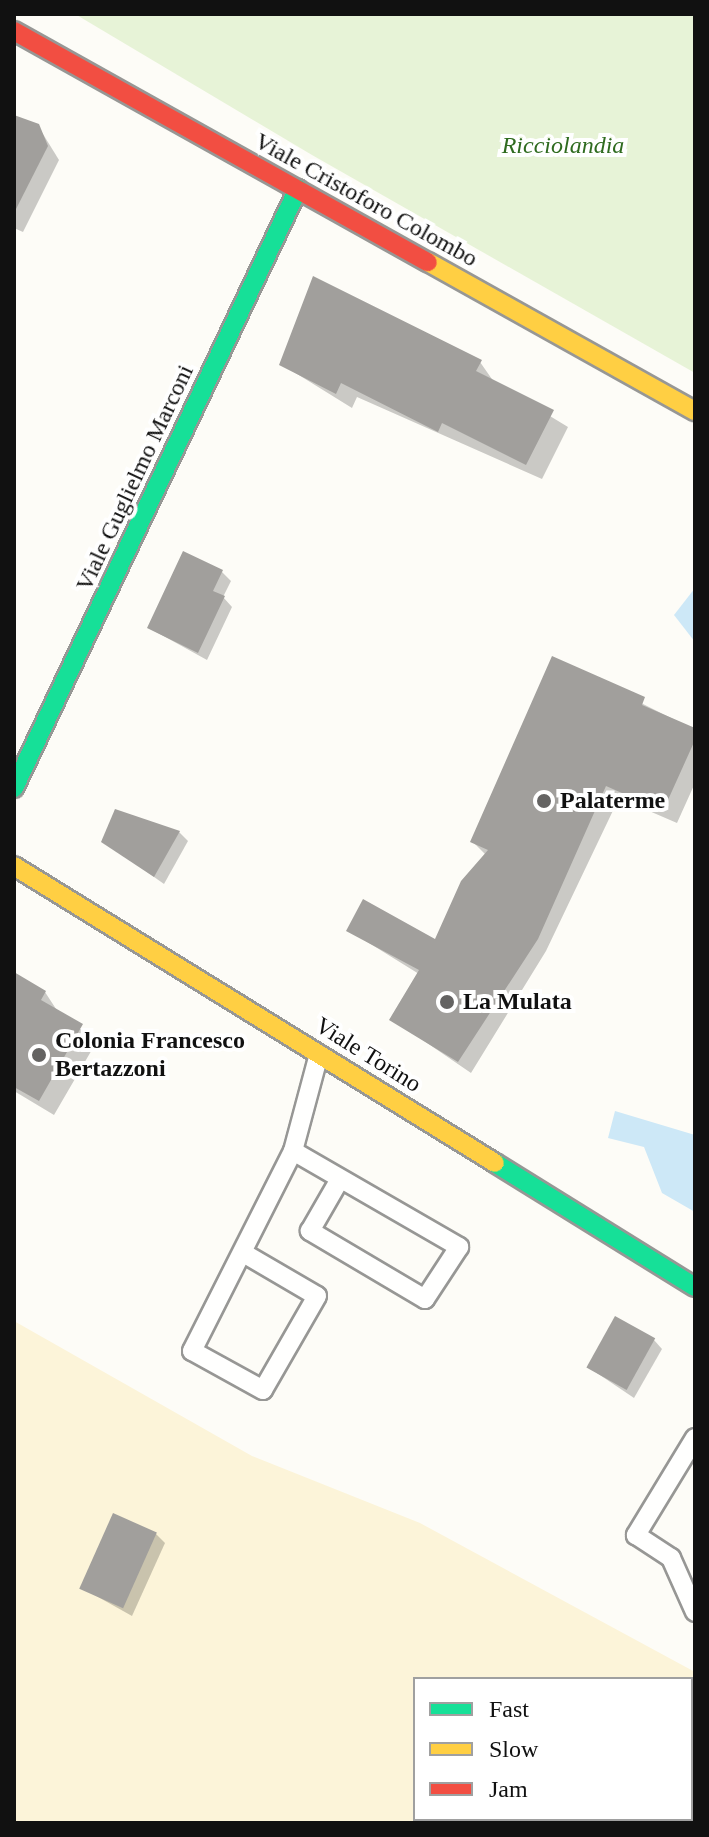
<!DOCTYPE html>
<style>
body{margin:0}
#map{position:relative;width:709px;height:1837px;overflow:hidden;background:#fdfcf7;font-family:Georgia,serif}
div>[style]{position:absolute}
.green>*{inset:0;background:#e7f3d7}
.sand>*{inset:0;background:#fcf4d9}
.water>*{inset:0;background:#cde8f7}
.shadow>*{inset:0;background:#0003}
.building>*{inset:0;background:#a19f9c;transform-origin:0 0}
.roads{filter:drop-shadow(2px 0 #979795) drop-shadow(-2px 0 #979795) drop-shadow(0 2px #979795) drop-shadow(0 -2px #979795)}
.lane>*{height:18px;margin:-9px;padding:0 9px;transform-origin:9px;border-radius:9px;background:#fffffe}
.fast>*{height:18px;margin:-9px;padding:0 9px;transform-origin:9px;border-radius:9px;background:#16e098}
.slow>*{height:18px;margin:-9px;padding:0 9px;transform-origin:9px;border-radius:9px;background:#ffcf43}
.jam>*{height:18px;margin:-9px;padding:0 9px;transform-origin:9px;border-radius:9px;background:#f24e42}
.dots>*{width:22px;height:22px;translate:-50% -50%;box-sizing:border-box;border:4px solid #fff;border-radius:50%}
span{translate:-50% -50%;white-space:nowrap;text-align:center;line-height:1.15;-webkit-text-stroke:8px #fff;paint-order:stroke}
.park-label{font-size:24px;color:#2f6b1f;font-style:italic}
.street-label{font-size:24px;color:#111}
.poi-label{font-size:24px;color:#111;font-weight:700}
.left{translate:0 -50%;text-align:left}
.frame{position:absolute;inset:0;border:16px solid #111;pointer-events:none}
.legend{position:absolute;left:413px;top:1677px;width:280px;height:144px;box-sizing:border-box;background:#fff;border:2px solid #a0a0a0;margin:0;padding:10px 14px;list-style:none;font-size:24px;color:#111}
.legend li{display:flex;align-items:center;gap:16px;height:40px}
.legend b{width:40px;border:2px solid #a0a0a0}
</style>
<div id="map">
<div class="green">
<i style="clip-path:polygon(75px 14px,695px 14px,695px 373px,312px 155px)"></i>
</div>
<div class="sand">
<i style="clip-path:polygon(evenodd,14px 1321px,252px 1456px,420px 1523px,695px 1672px,695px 1823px,14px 1823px,14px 1321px,415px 1679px,691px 1679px,691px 1819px,415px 1819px,415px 1679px)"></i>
</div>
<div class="water">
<i style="clip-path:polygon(695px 588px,695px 642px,674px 615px)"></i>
<i style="clip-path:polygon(615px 1111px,695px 1135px,695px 1212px,662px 1193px,644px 1147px,608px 1138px)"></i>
</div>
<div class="shadow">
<i style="clip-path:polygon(14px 118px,38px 126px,59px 160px,23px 232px,14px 228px)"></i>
<i style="clip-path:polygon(480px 362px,494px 382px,568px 427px,542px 479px,357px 397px,352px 408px,281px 364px)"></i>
<i style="clip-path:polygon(222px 572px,231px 581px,223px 597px,232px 607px,207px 660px,149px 628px)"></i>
<i style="clip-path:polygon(553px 659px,695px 730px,695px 783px,677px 823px,619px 798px,546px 951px,471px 1073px,392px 1019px,419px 974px,348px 930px,436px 941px,486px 855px,473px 842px)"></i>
<i style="clip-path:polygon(179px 832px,188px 841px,164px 884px,103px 841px)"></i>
<i style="clip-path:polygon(14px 975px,45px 992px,58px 1012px,97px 1041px,54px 1115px,14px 1091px)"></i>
<i style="clip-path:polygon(654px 1340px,662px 1349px,634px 1398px,588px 1367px)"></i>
<i style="clip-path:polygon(156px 1534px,165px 1543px,132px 1616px,82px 1588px)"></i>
</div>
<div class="building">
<i style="clip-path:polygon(14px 115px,39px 124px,48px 146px,14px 213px)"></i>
<i style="clip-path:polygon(313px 276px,482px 360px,476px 371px,554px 410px,526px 465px,442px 423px,438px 432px,341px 383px,336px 394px,279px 365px)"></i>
<i style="clip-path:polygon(183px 551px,223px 570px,213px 591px,225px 596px,198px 653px,147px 628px)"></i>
<i style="clip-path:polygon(552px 656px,645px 697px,642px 705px,695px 728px,695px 740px,663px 811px,606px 786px,538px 939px,458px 1062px,389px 1020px,419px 970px,346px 931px,363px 899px,435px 939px,461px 881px,488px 850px,470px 842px)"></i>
<i style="clip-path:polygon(115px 809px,180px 831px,154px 877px,101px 842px)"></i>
<i style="clip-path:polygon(14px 972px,46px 991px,41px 1000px,83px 1024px,39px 1101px,14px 1087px)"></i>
<i style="left:615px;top:1316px;width:46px;height:59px;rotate:29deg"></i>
<i style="left:113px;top:1513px;width:48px;height:83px;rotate:24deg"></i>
</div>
<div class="roads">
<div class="lane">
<i style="left:293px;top:1151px;width:192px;rotate:30deg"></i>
<i style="left:459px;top:1247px;width:62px;rotate:123.2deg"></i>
<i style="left:425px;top:1299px;width:134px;rotate:-149.4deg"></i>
<i style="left:310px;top:1231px;width:60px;rotate:-60deg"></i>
<i style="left:245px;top:1254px;width:83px;rotate:30.3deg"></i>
<i style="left:317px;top:1296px;width:108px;rotate:119.9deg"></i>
<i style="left:263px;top:1390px;width:81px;rotate:-151.2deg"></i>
<i style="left:192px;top:1351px;width:224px;rotate:-63.2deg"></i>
<i style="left:293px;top:1151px;width:100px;rotate:-75deg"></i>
<i style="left:695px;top:1438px;width:114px;rotate:121.3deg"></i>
<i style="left:636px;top:1535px;width:42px;rotate:33.3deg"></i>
<i style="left:671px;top:1558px;width:59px;rotate:66deg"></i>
</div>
<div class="fast">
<i style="left:14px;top:788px;width:663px;rotate:-64.63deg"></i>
<i style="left:495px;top:1163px;width:235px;rotate:31.8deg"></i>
</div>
<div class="slow">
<i style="left:428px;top:262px;width:306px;rotate:29.2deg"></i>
<i style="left:14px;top:866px;width:565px;rotate:31.69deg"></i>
</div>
<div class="jam">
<i style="left:14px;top:31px;width:474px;rotate:29.2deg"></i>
</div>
</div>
<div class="dots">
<i style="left:544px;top:801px;background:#646362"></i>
<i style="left:447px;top:1002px;background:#646362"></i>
<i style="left:39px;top:1055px;background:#646362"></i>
</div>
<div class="park-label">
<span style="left:563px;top:146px">Ricciolandia</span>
</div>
<div class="street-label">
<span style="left:366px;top:200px;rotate:29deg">Viale Cristoforo Colombo</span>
<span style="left:135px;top:478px;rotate:-65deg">Viale Guglielmo Marconi</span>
<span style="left:368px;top:1055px;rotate:32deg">Viale Torino</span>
</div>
<div class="poi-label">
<span class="left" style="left:560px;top:801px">Palaterme</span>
<span class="left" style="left:463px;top:1002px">La Mulata</span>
<span class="left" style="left:55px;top:1055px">Colonia Francesco<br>Bertazzoni</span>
</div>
<div class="frame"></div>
<ul class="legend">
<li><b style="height:10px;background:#16e098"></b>Fast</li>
<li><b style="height:10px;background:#ffcf43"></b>Slow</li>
<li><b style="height:10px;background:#f24e42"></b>Jam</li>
</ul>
</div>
